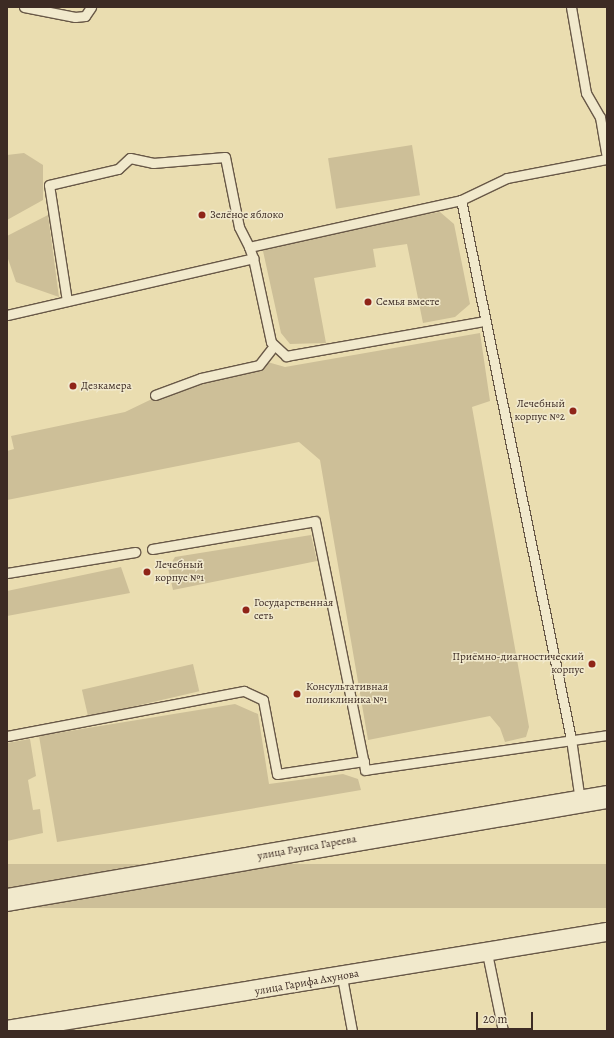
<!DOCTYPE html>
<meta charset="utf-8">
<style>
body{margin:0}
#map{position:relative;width:614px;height:1038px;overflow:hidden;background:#eaddb0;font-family:Alegreya,serif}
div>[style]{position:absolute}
.green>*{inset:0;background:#cdbf98;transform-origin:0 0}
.roads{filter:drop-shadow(1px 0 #685847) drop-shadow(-1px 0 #685847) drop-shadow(0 1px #685847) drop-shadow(0 -1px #685847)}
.lane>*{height:9px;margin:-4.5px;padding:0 4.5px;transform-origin:4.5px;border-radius:4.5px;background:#f1e9cc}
.street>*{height:18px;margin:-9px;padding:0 9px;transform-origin:9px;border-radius:9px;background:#f1e9cc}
.secondary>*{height:22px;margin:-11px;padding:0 11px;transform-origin:11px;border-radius:11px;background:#f1e9cc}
.dots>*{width:11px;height:11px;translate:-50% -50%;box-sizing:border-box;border:2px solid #f1e9cc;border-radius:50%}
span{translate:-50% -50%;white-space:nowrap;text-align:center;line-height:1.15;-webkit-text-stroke:3px #f1e9cc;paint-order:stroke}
.poi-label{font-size:11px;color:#3d2b24}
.left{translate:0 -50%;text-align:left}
.right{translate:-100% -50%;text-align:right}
.street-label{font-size:11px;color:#3d2b24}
.frame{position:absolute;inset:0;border:8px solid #3d2b24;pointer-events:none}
.scale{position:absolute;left:476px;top:1012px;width:57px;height:18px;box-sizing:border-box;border:2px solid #3d2b24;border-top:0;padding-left:5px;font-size:12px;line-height:14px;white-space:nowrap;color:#3d2b24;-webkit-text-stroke:3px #f1e9cc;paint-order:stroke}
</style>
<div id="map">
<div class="green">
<i style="left:412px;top:145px;width:51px;height:85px;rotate:81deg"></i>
<i style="clip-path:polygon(24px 153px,43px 165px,43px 200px,7px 220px,7px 155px)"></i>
<i style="clip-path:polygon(440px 212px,454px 224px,470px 304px,455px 317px,423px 323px,407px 244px,373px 249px,376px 267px,314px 278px,326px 343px,290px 344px,281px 333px,263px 251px,280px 238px)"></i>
<i style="clip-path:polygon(48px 215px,59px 297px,16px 282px,7px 256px,7px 236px)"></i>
<i style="clip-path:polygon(480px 333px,490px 401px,472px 407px,529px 727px,526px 737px,505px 742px,500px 728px,490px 716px,368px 740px,320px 460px,299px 442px,7px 500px,7px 451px,14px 449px,11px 436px,125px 412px,208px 372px,264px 361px,285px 367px)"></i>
<i style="clip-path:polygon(311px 535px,317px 561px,173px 590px,168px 568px,175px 557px)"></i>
<i style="clip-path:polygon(121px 567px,130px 593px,7px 616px,7px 591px)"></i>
<i style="left:193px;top:664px;width:28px;height:114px;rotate:77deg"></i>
<i style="clip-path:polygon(235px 704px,258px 714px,269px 784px,343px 774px,358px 779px,361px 790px,57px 842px,39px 736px)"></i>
<i style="clip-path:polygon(30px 739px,36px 776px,28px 780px,33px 810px,40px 809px,43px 833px,7px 841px,7px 743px)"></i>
<i style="left:607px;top:864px;width:44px;height:607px;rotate:90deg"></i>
</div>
<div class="roads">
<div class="lane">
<i style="left:24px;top:7px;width:52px;rotate:11.1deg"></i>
<i style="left:75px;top:17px;width:10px;rotate:-6deg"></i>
<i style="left:85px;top:16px;width:11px;rotate:-56deg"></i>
<i style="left:571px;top:7px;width:87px;rotate:80.1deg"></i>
<i style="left:586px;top:93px;width:28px;rotate:60deg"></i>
<i style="left:600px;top:117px;width:42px;rotate:80.3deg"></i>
<i style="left:461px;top:200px;width:550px;rotate:78.47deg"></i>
<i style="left:571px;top:739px;width:63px;rotate:81.7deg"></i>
<i style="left:253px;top:258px;width:86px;rotate:77.9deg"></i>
<i style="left:271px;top:342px;width:21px;rotate:43deg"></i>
<i style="left:286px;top:356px;width:202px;rotate:-10deg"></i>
<i style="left:67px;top:301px;width:117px;rotate:-98.8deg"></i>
<i style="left:49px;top:185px;width:71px;rotate:-13.1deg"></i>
<i style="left:118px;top:169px;width:16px;rotate:-43deg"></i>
<i style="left:130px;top:158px;width:24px;rotate:12deg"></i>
<i style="left:153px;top:163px;width:72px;rotate:-4.8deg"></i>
<i style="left:225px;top:157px;width:71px;rotate:78.7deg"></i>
<i style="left:239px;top:227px;width:22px;rotate:63deg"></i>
<i style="left:7px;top:315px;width:253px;rotate:-13deg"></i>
<i style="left:253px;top:258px;width:12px;rotate:-110deg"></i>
<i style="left:249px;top:247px;width:217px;rotate:-12.5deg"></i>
<i style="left:461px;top:200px;width:51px;rotate:-25.6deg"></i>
<i style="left:507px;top:178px;width:102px;rotate:-10.8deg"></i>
<i style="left:155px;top:395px;width:49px;rotate:-20.3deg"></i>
<i style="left:201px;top:378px;width:59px;rotate:-12.6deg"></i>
<i style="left:259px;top:365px;width:24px;rotate:-52deg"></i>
<i style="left:152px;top:549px;width:165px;rotate:-9.7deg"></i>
<i style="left:315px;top:521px;width:254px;rotate:78.6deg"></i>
<i style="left:365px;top:770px;width:245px;rotate:-8.2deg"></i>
<i style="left:7px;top:573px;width:130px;rotate:-9.3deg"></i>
<i style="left:7px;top:736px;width:241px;rotate:-10.8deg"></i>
<i style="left:244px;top:691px;width:21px;rotate:25deg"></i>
<i style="left:263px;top:700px;width:75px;rotate:79.3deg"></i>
<i style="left:277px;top:774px;width:88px;rotate:-8.5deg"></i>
<i style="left:487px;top:953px;width:80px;rotate:78.4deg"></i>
<i style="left:342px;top:977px;width:55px;rotate:79.5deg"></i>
</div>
<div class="street">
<i style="left:7px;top:1030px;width:608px;rotate:-9.28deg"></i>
</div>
<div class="secondary">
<i style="left:7px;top:900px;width:609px;rotate:-9.74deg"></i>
</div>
</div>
<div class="dots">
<i style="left:202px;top:215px;background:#8f2418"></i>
<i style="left:368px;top:302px;background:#8f2418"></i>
<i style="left:73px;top:386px;background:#8f2418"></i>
<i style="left:573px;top:411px;background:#8f2418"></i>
<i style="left:147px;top:572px;background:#8f2418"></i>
<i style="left:246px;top:610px;background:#8f2418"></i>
<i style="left:592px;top:664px;background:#8f2418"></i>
<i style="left:297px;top:694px;background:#8f2418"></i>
</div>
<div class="poi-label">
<span class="left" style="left:210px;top:215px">Зелёное яблоко</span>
<span class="left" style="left:376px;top:302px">Семья вместе</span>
<span class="left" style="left:81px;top:386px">Дезкамера</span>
<span class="right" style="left:565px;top:411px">Лечебный<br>корпус №2</span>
<span class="left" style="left:155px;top:572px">Лечебный<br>корпус №1</span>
<span class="left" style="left:254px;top:610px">Государственная<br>сеть</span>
<span class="right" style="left:584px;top:664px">Приёмно-диагностический<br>корпус</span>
<span class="left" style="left:306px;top:694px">Консультативная<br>поликлиника №1</span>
</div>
<div class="street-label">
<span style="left:307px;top:848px;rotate:-10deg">улица Рауиса Гареева</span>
<span style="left:307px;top:983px;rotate:-10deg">улица Гарифа Ахунова</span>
</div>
<div class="frame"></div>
<div class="scale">20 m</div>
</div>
